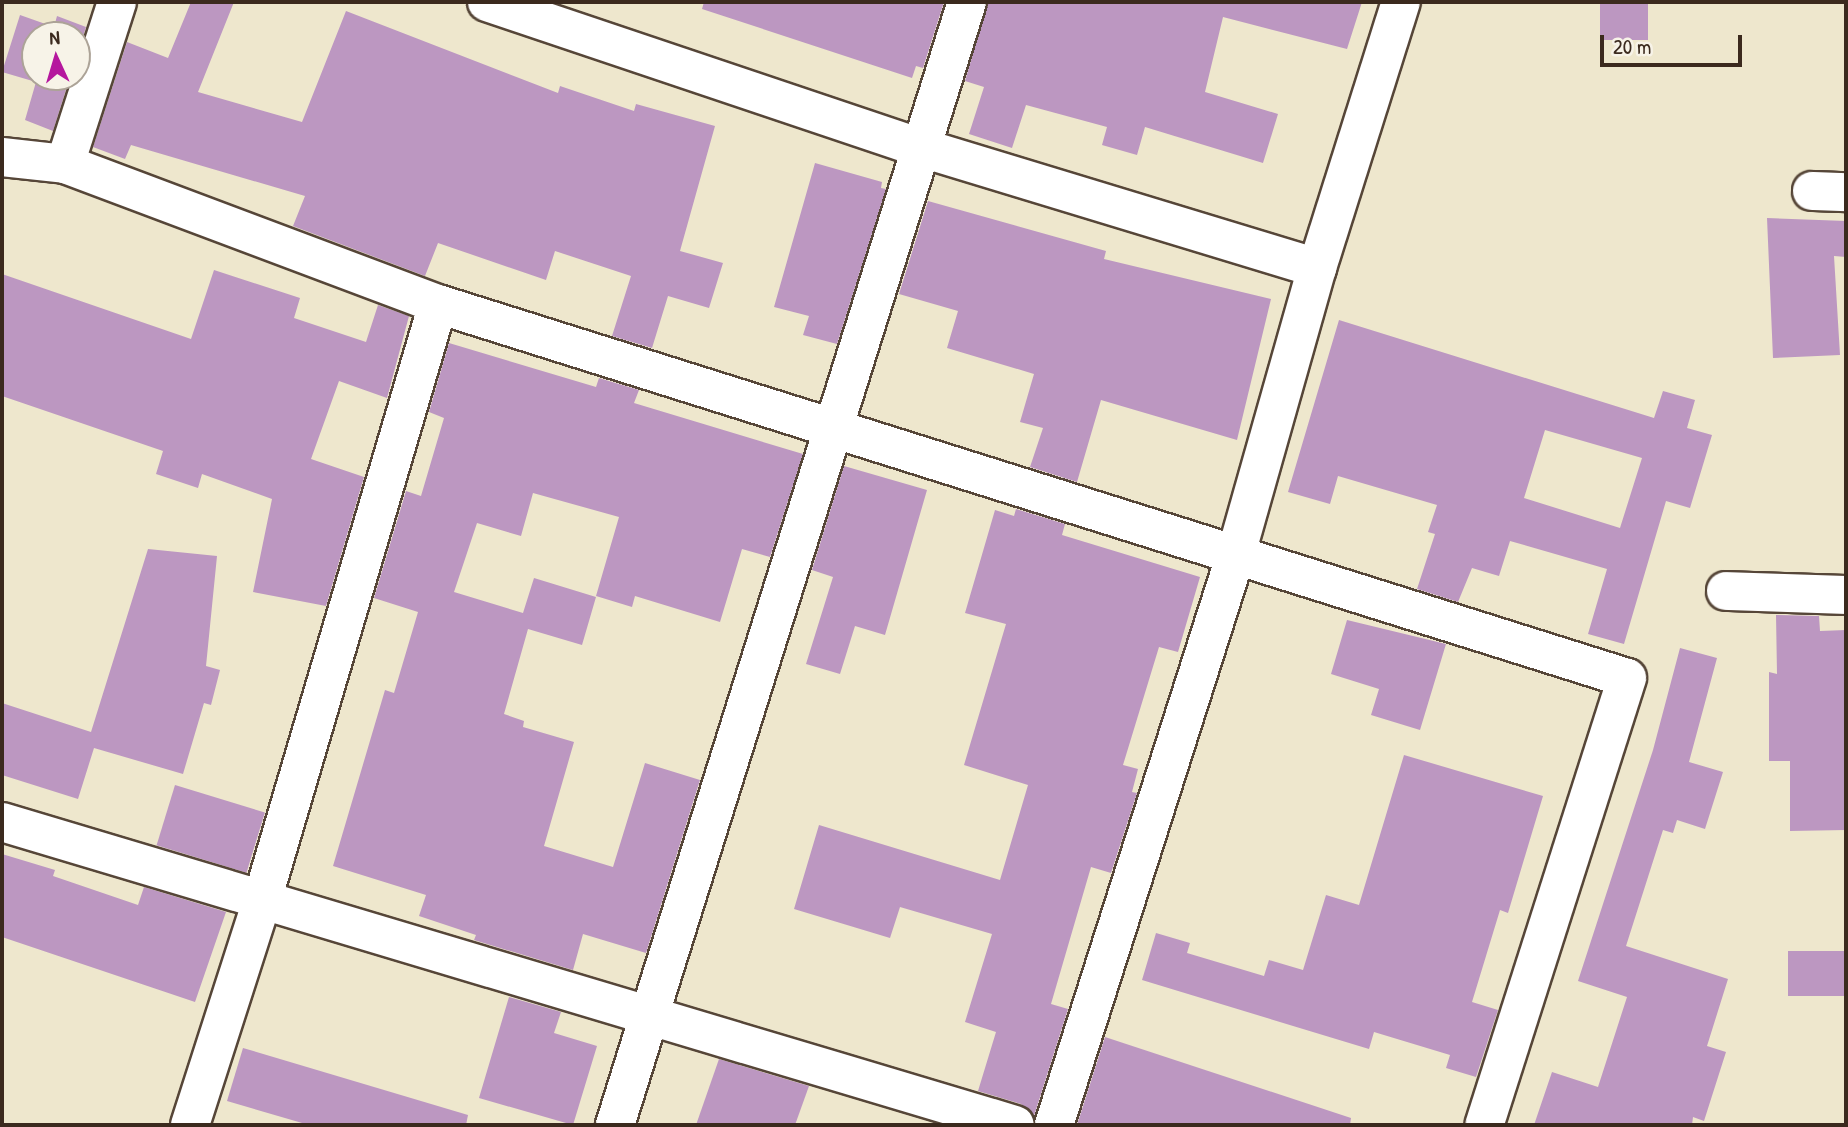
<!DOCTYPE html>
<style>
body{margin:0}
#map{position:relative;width:1848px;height:1127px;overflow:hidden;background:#eee7cd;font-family:"Patrick Hand",sans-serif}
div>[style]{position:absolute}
.building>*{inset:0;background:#bc97c1;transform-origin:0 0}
.roads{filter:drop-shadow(2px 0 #564638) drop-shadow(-2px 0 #564638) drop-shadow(0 2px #564638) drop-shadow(0 -2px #564638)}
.street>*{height:38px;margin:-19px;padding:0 19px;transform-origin:19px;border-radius:19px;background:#fff}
span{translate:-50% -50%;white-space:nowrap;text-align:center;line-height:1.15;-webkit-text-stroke:7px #f7f3e8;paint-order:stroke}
.frame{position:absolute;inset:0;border:4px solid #3b2a1e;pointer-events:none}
.north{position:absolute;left:21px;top:21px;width:70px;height:70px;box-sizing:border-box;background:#f7f3e8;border:2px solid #aca397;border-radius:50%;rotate:356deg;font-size:19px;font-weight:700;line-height:28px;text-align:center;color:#3b2a1e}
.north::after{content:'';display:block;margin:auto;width:24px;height:32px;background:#b5179e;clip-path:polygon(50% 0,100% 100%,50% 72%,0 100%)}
.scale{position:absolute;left:1600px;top:35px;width:142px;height:32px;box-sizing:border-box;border:4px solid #3b2a1e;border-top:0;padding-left:9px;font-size:21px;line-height:24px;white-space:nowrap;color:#3b2a1e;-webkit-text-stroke:5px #f7f3e8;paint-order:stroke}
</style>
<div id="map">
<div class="building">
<i style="clip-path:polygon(191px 2px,234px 2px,198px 92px,302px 122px,346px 11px,558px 93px,560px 86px,634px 111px,636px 104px,715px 126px,680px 251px,723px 263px,709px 308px,668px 296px,652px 348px,612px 336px,631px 276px,555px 251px,546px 280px,438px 243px,425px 276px,293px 226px,305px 196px,131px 145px,125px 159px,93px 147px,127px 42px,168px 58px)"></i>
<i style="clip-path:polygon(704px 2px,944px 2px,923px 68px,916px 66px,912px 78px,702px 9px)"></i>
<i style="clip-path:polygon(988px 2px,1362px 2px,1347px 49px,1223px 17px,1205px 92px,1278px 114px,1263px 163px,1145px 127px,1137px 155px,1102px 145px,1107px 127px,1026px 105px,1012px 148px,969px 134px,984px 87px,965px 81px)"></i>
<i style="left:1600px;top:2px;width:48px;height:38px"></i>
<i style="clip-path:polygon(20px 15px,54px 27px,57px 16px,86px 27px,77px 55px,77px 35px,35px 35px,35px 77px,70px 77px,53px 131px,25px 120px,36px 82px,2px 72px)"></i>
<i style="clip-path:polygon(815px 163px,882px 182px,881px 188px,886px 189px,837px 344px,803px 335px,809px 316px,774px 307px)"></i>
<i style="clip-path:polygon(928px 201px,1106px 251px,1104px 259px,1271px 299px,1237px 440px,1101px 400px,1077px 482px,1030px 467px,1043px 428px,1020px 422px,1034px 374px,947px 348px,958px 311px,899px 294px)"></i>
<i style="clip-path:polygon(1767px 218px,1846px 221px,1846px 257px,1834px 256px,1840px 355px,1773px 358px)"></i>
<i style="clip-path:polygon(214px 270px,300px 298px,294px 318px,366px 342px,378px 305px,409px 316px,387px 398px,339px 381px,311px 459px,364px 477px,326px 606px,253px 592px,272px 499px,202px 474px,198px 488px,156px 474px,163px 451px,2px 396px,2px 274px,191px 339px)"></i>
<i style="clip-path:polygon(evenodd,1339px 320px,1654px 418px,1663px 391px,1695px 400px,1687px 428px,1712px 435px,1690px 508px,1666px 501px,1624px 644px,1588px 634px,1607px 569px,1510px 541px,1499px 576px,1472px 568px,1458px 602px,1417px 589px,1435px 534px,1428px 532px,1437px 505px,1338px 476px,1330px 504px,1288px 492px,1339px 320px,1545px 430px,1642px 458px,1620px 528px,1524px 498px,1545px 430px)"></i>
<i style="clip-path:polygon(449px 343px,596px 387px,599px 378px,639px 390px,634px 403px,803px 454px,770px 557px,742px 549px,720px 622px,635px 596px,632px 607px,596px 596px,619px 517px,533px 493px,521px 536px,477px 523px,454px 592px,523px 613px,534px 578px,596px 597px,582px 645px,528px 629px,504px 714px,524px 721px,523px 727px,574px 742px,544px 846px,613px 867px,645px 763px,700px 780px,646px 953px,583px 934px,573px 970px,474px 940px,476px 935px,419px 916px,426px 895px,333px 866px,385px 690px,394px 693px,418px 612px,374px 598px,406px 491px,421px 496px,444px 418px,429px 412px)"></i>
<i style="clip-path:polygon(844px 466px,927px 490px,885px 635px,855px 626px,840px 674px,806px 664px,833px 577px,812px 570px)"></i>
<i style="clip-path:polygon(1016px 509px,1065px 524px,1062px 535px,1200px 577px,1178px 652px,1159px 647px,1123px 765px,1138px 769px,1132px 792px,1137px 793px,1111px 873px,1091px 867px,1051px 1004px,1068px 1009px,1034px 1116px,1021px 1104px,978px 1091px,996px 1032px,965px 1022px,992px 934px,900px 907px,890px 938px,794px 909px,819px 825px,1000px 880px,1028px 785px,964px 765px,1006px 624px,965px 613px,995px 510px,1014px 516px)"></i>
<i style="clip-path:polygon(148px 549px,217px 556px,206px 666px,220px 670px,211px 705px,204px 703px,183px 774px,94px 748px,78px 799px,2px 775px,2px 703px,91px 732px)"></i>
<i style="clip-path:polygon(1776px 615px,1819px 616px,1820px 631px,1846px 630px,1846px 830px,1790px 831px,1790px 761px,1769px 761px,1769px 672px,1777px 674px)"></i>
<i style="clip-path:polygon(1347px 620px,1446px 644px,1420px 730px,1371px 715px,1379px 689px,1331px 674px)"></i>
<i style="clip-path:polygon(1680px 648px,1717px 658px,1689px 762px,1723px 772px,1705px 829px,1677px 820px,1673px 833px,1663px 830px,1626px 946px,1728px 979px,1707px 1046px,1726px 1052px,1704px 1121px,1693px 1117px,1692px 1125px,1534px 1125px,1552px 1072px,1598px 1087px,1627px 997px,1578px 981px,1653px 750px)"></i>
<i style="clip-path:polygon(1404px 755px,1543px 796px,1508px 913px,1500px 910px,1472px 1002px,1498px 1010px,1476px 1077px,1446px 1068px,1450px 1055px,1374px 1032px,1369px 1049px,1142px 980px,1156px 933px,1190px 943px,1187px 953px,1264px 976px,1269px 960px,1303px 970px,1326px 895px,1359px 905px)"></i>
<i style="left:175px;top:785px;width:94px;height:63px;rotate:17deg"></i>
<i style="clip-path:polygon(2px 854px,55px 870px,53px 876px,138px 905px,144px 887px,226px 912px,195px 1002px,2px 937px)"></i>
<i style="left:1846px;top:951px;width:45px;height:58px;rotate:90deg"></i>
<i style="clip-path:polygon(509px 997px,561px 1012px,554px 1033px,597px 1046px,573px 1125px,479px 1098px)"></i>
<i style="clip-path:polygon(1105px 1037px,1351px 1118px,1350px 1125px,1077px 1125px)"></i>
<i style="clip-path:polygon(243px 1048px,468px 1115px,466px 1125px,309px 1125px,227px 1101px)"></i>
<i style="clip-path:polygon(719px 1059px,809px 1086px,795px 1125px,696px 1125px)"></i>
</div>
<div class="roads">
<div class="street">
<i style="left:487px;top:2px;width:456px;rotate:18.6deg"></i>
<i style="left:919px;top:147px;width:416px;rotate:16.9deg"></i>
<i style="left:2px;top:157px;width:63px;rotate:6.3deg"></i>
<i style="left:65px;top:164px;width:398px;rotate:20.6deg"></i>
<i style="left:438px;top:304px;width:1246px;rotate:17.46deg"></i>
<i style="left:1627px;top:678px;width:469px;rotate:107.7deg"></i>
<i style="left:65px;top:164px;width:170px;rotate:-72.2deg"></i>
<i style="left:1812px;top:191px;width:34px;rotate:2deg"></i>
<i style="left:1726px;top:591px;width:120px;rotate:1.9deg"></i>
<i style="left:2px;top:822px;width:1057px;rotate:16.65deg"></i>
<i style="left:190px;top:1125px;width:239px;rotate:-72.2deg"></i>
<i style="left:263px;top:897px;width:618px;rotate:-73.56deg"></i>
<i style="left:615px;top:1125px;width:1177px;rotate:-72.6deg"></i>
<i style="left:1054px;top:1125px;width:599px;rotate:-72.32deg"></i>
<i style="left:1236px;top:554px;width:297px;rotate:-74.2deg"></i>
<i style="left:1317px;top:268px;width:279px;rotate:-72.5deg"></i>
</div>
</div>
<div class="frame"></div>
<div class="north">N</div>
<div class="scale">20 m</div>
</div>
